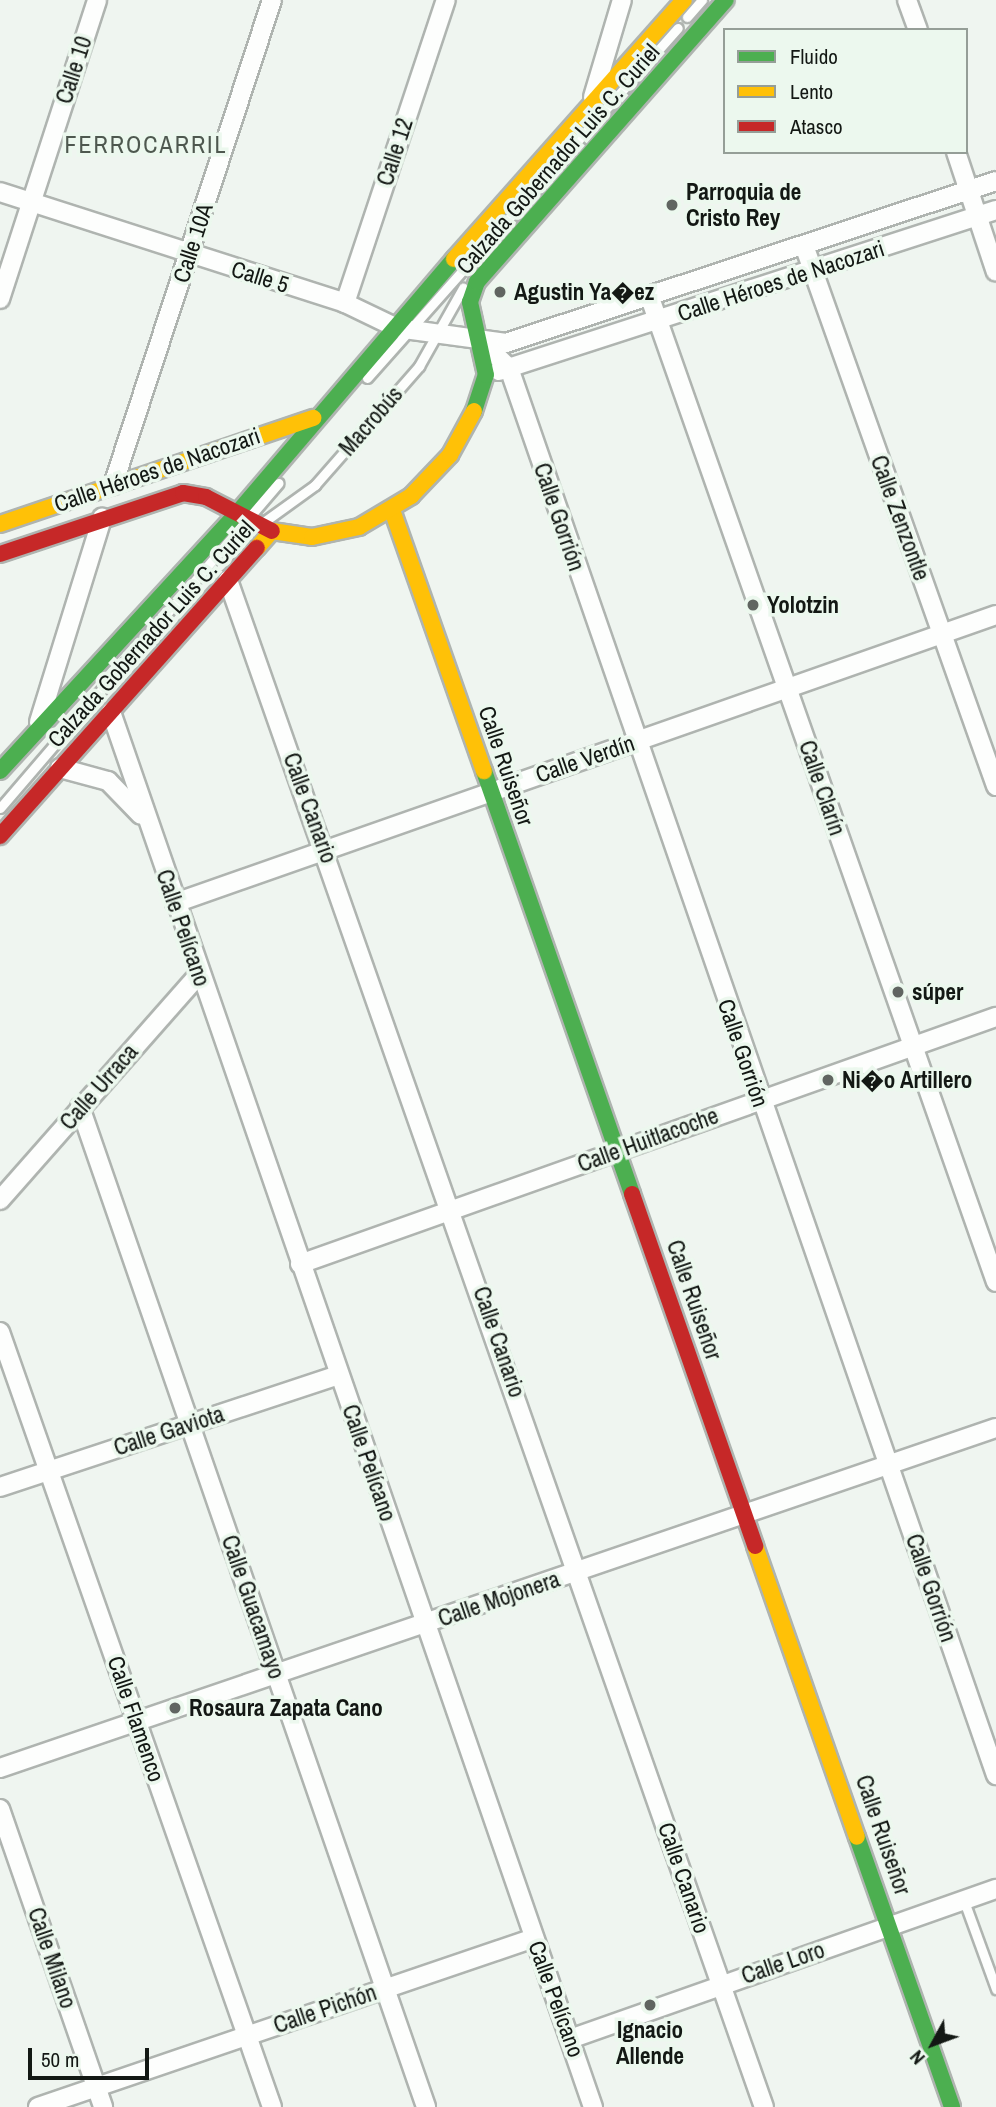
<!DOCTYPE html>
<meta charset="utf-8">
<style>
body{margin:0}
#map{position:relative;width:996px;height:2107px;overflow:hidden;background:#eff5f0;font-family:"Archivo Narrow",sans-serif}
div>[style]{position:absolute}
.roads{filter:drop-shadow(2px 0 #afb4b0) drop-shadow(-2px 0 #afb4b0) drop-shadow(0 2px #afb4b0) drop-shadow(0 -2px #afb4b0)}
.lane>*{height:9px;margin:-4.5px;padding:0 4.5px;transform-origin:4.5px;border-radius:4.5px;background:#fdfefd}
.street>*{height:18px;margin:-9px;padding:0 9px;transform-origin:9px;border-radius:9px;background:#fdfefd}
.fast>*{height:16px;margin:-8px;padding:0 8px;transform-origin:8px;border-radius:8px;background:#4caf50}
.slow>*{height:16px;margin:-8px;padding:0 8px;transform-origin:8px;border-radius:8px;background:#ffc107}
.jam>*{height:16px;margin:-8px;padding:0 8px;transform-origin:8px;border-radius:8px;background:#c62828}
.dots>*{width:19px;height:19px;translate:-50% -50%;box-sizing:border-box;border:4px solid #ecf8ee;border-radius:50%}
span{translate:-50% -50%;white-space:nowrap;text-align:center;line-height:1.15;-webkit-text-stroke:7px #ecf8ee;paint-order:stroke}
.street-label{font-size:23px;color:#131814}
.poi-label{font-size:23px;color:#131814;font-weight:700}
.left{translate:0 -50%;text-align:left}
.neighbourhood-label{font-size:24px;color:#4e584f;letter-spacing:2px}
.legend{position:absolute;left:723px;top:28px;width:245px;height:126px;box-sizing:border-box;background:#ecf8ee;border:2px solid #959e97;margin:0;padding:9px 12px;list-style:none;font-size:21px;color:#131814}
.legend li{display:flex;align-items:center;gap:14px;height:35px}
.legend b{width:35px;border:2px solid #959e97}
.north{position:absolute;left:898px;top:2009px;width:70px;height:70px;-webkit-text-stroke:5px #ecf8ee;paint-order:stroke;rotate:229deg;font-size:19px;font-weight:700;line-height:28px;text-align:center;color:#131814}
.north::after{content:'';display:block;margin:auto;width:24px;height:32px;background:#131814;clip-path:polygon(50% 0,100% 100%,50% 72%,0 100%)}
.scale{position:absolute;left:28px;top:2048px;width:121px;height:32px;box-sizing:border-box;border:4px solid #131814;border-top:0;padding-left:9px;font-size:21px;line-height:24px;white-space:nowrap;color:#131814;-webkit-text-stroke:5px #ecf8ee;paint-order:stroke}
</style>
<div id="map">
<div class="roads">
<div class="lane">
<i style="left:687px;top:17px;width:23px;rotate:-49deg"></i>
<i style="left:367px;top:378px;width:468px;rotate:-48.4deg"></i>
<i style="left:261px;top:524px;width:67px;rotate:-35.8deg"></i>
<i style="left:315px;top:485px;width:158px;rotate:-48.8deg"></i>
<i style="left:419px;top:366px;width:90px;rotate:-60.6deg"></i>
<i style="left:0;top:808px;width:428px;rotate:-49.4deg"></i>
<i style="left:964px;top:1901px;width:94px;rotate:70deg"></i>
</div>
<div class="street">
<i style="left:907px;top:0;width:32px;rotate:70deg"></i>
<i style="left:593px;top:97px;width:101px;rotate:-73.4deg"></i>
<i style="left:956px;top:152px;width:126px;rotate:71.6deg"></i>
<i style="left:0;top:192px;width:362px;rotate:17.8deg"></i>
<i style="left:345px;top:303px;width:58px;rotate:25.7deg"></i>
<i style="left:397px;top:328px;width:110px;rotate:7.8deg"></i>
<i style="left:506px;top:343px;width:516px;rotate:-18.29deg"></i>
<i style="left:805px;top:248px;width:571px;rotate:70.45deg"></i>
<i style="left:649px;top:295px;width:1046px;rotate:70.63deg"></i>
<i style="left:0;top:299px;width:314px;rotate:-72deg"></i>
<i style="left:345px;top:303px;width:319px;rotate:-71.6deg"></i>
<i style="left:479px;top:339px;width:42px;rotate:44deg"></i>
<i style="left:509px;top:368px;width:1489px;rotate:70.91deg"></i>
<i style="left:499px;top:371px;width:522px;rotate:-17.95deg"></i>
<i style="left:113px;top:485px;width:510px;rotate:-71.85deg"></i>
<i style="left:228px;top:580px;width:1618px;rotate:70.66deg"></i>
<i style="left:111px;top:712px;width:1476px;rotate:70.94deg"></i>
<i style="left:39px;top:722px;width:214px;rotate:-72.8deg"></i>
<i style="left:60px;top:768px;width:50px;rotate:15.2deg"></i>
<i style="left:108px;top:781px;width:47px;rotate:45.9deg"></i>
<i style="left:175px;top:903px;width:870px;rotate:-19.33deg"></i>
<i style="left:80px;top:1107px;width:1058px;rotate:70.91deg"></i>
<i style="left:0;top:1200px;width:301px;rotate:-48.6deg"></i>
<i style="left:300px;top:1264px;width:739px;rotate:-19.54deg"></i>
<i style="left:0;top:1332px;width:821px;rotate:70.66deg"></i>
<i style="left:0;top:1487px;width:357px;rotate:-18.3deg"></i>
<i style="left:0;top:1768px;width:1052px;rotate:-18.85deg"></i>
<i style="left:0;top:1809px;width:315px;rotate:70.9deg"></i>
<i style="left:570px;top:2039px;width:452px;rotate:-19.4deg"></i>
<i style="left:38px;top:2107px;width:524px;rotate:-18.82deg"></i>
</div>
<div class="fast">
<i style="left:474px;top:411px;width:38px;rotate:-72deg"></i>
<i style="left:486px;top:375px;width:75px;rotate:-102.4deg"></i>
<i style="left:470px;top:302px;width:21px;rotate:-71deg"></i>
<i style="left:477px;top:282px;width:376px;rotate:-48.6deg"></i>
<i style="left:0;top:771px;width:352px;rotate:-47.4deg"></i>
<i style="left:238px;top:512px;width:333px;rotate:-49.5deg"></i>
<i style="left:484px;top:771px;width:448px;rotate:70.7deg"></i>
<i style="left:857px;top:1837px;width:286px;rotate:70.6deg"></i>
</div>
<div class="slow">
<i style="left:454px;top:259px;width:346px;rotate:-48.4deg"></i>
<i style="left:392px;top:510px;width:277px;rotate:70.6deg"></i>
<i style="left:0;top:524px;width:331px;rotate:-18.7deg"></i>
<i style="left:257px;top:548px;width:23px;rotate:-49deg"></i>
<i style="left:272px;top:531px;width:40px;rotate:8.5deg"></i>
<i style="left:312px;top:537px;width:48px;rotate:-12deg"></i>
<i style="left:359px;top:527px;width:61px;rotate:-30.8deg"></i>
<i style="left:411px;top:496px;width:57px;rotate:-46.4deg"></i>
<i style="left:450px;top:455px;width:50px;rotate:-61.4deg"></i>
<i style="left:755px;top:1546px;width:308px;rotate:70.7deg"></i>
</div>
<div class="jam">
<i style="left:0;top:554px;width:193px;rotate:-18.4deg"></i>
<i style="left:183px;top:493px;width:23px;rotate:10deg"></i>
<i style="left:206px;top:497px;width:74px;rotate:27.3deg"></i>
<i style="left:0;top:836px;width:386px;rotate:-48.3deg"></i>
<i style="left:632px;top:1194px;width:373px;rotate:70.7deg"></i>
</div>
</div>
<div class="dots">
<i style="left:672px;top:205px;background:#606561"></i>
<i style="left:500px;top:292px;background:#606561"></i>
<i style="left:753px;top:605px;background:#606561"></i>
<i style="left:898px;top:992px;background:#606561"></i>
<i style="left:828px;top:1080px;background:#606561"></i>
<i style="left:175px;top:1708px;background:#606561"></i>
<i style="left:650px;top:2005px;background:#606561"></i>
</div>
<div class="street-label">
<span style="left:74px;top:70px;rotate:-72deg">Calle 10</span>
<span style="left:395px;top:152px;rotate:-72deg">Calle 12</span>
<span style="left:558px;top:159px;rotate:-49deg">Calzada Gobernador Luis C. Curiel</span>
<span style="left:193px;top:243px;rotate:-72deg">Calle 10A</span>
<span style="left:260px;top:277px;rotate:17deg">Calle 5</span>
<span style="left:781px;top:281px;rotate:-18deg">Calle Héroes de Nacozari</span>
<span style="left:371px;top:421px;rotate:-49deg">Macrobús</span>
<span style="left:157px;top:470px;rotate:-19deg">Calle Héroes de Nacozari</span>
<span style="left:559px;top:517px;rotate:71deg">Calle Gorrión</span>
<span style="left:900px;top:518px;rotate:70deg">Calle Zenzontle</span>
<span style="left:151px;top:634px;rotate:-48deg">Calzada Gobernador Luis C. Curiel</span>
<span style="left:585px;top:759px;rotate:-19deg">Calle Verdín</span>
<span style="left:506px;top:766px;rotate:71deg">Calle Ruiseñor</span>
<span style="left:822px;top:788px;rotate:71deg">Calle Clarín</span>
<span style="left:310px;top:808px;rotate:70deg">Calle Canario</span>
<span style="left:183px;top:928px;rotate:71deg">Calle Pelícano</span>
<span style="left:743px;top:1053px;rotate:71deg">Calle Gorrión</span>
<span style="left:99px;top:1087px;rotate:-49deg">Calle Urraca</span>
<span style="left:648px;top:1140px;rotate:-20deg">Calle Huitlacoche</span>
<span style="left:694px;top:1300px;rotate:71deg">Calle Ruiseñor</span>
<span style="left:499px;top:1342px;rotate:71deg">Calle Canario</span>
<span style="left:169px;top:1431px;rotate:-18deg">Calle Gaviota</span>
<span style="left:369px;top:1463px;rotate:71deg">Calle Pelícano</span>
<span style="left:931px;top:1588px;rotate:71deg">Calle Gorrión</span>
<span style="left:499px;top:1599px;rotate:-19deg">Calle Mojonera</span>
<span style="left:253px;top:1607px;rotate:71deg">Calle Guacamayo</span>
<span style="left:136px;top:1719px;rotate:71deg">Calle Flamenco</span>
<span style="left:883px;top:1835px;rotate:71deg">Calle Ruiseñor</span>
<span style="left:684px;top:1878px;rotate:71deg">Calle Canario</span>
<span style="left:52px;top:1958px;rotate:71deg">Calle Milano</span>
<span style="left:783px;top:1963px;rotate:-19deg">Calle Loro</span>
<span style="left:556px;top:1999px;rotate:70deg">Calle Pelícano</span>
<span style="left:325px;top:2009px;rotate:-19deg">Calle Pichón</span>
</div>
<div class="poi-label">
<span class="left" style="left:686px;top:205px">Parroquia de<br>Cristo Rey</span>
<span class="left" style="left:514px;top:292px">Agustin Ya�ez</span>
<span class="left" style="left:767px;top:605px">Yolotzin</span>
<span class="left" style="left:912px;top:992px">súper</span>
<span class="left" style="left:842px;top:1080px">Ni�o Artillero</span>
<span class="left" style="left:189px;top:1708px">Rosaura Zapata Cano</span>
<span style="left:650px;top:2043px">Ignacio<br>Allende</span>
</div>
<div class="neighbourhood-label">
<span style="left:146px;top:145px">FERROCARRIL</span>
</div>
<ul class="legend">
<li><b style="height:9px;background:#4caf50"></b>Fluido</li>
<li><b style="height:9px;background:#ffc107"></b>Lento</li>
<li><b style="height:9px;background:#c62828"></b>Atasco</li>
</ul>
<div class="north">N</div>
<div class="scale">50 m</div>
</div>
